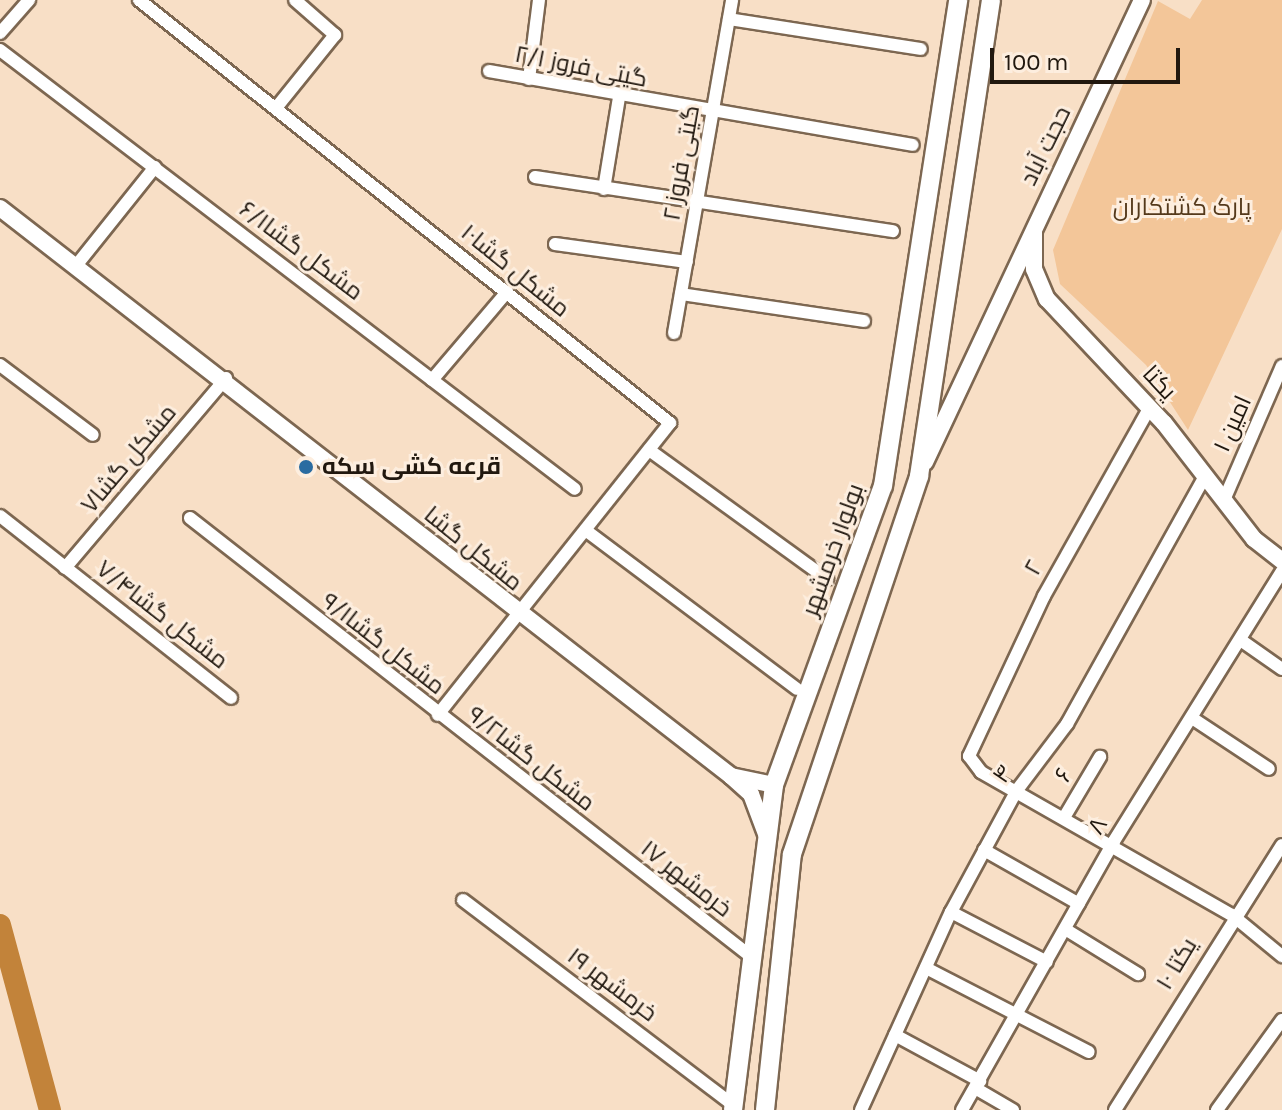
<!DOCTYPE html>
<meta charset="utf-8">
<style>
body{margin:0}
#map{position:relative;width:1282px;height:1110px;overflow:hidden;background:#f8dfc6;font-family:Karla,Cairo,sans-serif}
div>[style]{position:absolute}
.green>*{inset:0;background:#f3c699}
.river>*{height:22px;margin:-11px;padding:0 11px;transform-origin:11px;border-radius:11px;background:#c2833a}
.roads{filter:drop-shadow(2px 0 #7d6751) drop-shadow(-2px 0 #7d6751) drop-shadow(0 2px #7d6751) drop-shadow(0 -2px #7d6751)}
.street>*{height:12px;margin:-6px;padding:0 6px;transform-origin:6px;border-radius:6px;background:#fff}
.secondary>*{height:16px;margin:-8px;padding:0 8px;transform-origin:8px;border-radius:8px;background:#fff}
.primary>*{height:18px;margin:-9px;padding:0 9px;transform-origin:9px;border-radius:9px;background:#fff}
.dots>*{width:22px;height:22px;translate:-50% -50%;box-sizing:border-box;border:4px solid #fdeedf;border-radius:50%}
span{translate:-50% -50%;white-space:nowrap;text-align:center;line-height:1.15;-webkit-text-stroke:6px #fdeedf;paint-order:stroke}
.street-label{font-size:24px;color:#21180f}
.park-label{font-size:24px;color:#54391b}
.poi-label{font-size:24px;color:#21180f;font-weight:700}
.left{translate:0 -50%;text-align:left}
.scale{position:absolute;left:990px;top:48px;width:190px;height:36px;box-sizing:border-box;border:4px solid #21180f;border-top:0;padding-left:10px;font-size:24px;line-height:28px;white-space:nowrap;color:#21180f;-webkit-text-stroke:6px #fdeedf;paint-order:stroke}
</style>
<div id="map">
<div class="green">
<i style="clip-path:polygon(1202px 0,1282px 0,1282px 229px,1188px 430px,1146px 365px,1060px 284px,1053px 250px,1158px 1px,1190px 19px)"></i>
</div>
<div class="river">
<i style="left:0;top:925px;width:192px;rotate:74.9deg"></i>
</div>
<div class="roads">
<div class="street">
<i style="left:139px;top:0;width:679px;rotate:38.54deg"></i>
<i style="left:670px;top:423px;width:373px;rotate:128.5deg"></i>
<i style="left:729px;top:19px;width:194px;rotate:8.9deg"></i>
<i style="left:0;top:33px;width:44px;rotate:-48.7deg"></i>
<i style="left:0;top:50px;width:723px;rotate:37.36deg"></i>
<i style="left:489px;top:71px;width:430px;rotate:9.9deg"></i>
<i style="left:529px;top:79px;width:80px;rotate:-82.8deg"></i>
<i style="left:276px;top:108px;width:94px;rotate:-51.1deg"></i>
<i style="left:335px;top:35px;width:53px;rotate:-138.8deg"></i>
<i style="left:535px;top:177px;width:362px;rotate:8.6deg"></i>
<i style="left:604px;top:189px;width:93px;rotate:-80.7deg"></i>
<i style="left:555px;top:244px;width:133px;rotate:7.8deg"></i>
<i style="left:75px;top:267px;width:128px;rotate:-51.3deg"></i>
<i style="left:681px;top:294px;width:185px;rotate:8.4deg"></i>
<i style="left:674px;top:333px;width:338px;rotate:-80.1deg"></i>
<i style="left:0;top:365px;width:116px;rotate:37deg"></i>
<i style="left:432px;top:380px;width:116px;rotate:-49.6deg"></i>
<i style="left:1150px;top:407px;width:217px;rotate:119.3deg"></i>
<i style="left:1044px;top:596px;width:177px;rotate:115.1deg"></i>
<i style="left:969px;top:756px;width:20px;rotate:53deg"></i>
<i style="left:981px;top:772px;width:289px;rotate:29.7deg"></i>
<i style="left:1232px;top:915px;width:65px;rotate:39.4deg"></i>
<i style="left:649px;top:450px;width:220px;rotate:35.9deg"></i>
<i style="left:1224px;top:500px;width:146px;rotate:-66.6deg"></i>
<i style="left:0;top:516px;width:294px;rotate:38.2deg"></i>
<i style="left:190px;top:518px;width:710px;rotate:38.02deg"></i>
<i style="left:588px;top:532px;width:261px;rotate:36.9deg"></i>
<i style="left:65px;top:568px;width:249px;rotate:-49.7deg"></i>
<i style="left:1242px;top:641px;width:49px;rotate:35deg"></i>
<i style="left:1192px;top:718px;width:92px;rotate:33.5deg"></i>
<i style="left:1065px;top:816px;width:69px;rotate:-59.3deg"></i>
<i style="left:984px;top:850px;width:109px;rotate:29.6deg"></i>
<i style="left:463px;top:900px;width:339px;rotate:37.2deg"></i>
<i style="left:951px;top:912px;width:108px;rotate:27.5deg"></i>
<i style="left:1065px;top:929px;width:86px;rotate:31.7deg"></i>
<i style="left:926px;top:968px;width:183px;rotate:27.3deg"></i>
<i style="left:895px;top:1035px;width:97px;rotate:28.4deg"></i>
<i style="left:975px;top:1088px;width:44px;rotate:30.1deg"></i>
<i style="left:861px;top:1110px;width:217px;rotate:-65.6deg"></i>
<i style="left:951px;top:912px;width:139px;rotate:-61.6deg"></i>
<i style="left:1017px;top:790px;width:83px;rotate:-52.9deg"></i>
<i style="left:1067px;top:724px;width:284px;rotate:-60.9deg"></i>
<i style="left:962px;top:1110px;width:309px;rotate:-60.5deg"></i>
<i style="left:1114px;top:841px;width:318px;rotate:-58.1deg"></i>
<i style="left:1115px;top:1110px;width:313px;rotate:-57.8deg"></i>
<i style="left:1217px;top:1110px;width:111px;rotate:-54.2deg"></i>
</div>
<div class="secondary">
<i style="left:0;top:208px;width:926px;rotate:37.85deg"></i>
<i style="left:1034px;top:232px;width:37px;rotate:90deg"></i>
<i style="left:1034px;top:269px;width:33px;rotate:67deg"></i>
<i style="left:1047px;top:299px;width:170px;rotate:46.7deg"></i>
<i style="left:1164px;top:423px;width:147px;rotate:52.2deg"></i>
<i style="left:1254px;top:539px;width:36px;rotate:38deg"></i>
<i style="left:925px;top:462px;width:510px;rotate:-64.84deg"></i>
<i style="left:766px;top:834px;width:43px;rotate:-110.6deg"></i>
<i style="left:751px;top:794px;width:27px;rotate:-138deg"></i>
<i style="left:731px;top:776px;width:44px;rotate:11.8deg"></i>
</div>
<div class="primary">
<i style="left:733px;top:1110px;width:328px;rotate:-82.8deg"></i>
<i style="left:774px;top:785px;width:318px;rotate:-70deg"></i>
<i style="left:883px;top:486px;width:492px;rotate:-81.2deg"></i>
<i style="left:765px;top:1110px;width:257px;rotate:-84deg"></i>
<i style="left:792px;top:854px;width:399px;rotate:-71.4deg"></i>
<i style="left:919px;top:476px;width:481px;rotate:-81.4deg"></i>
</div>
</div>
<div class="dots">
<i style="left:306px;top:467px;background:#2a6ca1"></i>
</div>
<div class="street-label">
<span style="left:581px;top:67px;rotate:11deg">گیتی فروز ۲/۱</span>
<span style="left:1046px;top:146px;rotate:-64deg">حجت آباد</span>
<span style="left:682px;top:163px;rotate:-80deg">گیتی فروز ۲</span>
<span style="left:301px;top:251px;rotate:37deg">مشکل گشا۶/۱</span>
<span style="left:515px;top:271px;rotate:39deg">مشکل گشا۱۰</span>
<span style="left:1159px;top:383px;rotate:47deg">یکتا</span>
<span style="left:1233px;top:424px;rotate:-66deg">امین ۱</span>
<span style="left:129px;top:459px;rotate:-50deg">مشکل گشا۷</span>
<span style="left:473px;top:549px;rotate:39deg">مشکل گشا</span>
<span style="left:833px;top:550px;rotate:-70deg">بولوار خرمشهر</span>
<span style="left:1034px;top:568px;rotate:-61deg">۲</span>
<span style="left:162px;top:615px;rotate:38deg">مشکل گشا۷/۴</span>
<span style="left:383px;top:644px;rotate:38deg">مشکل گشا۹/۱</span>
<span style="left:531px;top:759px;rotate:38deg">مشکل گشا۹/۲</span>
<span style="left:1003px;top:774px;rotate:-56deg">۴</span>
<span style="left:1064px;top:775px;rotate:-59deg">۶</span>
<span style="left:1098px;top:826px;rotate:-59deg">۸</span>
<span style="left:686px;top:879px;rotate:38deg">۱۷ خرمشهر</span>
<span style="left:1177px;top:964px;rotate:-59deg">۱۰ یکتا</span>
<span style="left:612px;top:985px;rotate:37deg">۱۹ خرمشهر</span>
</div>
<div class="park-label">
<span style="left:1182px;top:208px">پارک کشتکاران</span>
</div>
<div class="poi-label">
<span class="left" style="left:322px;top:467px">قرعه کشی سکه</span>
</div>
<div class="scale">100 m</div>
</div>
